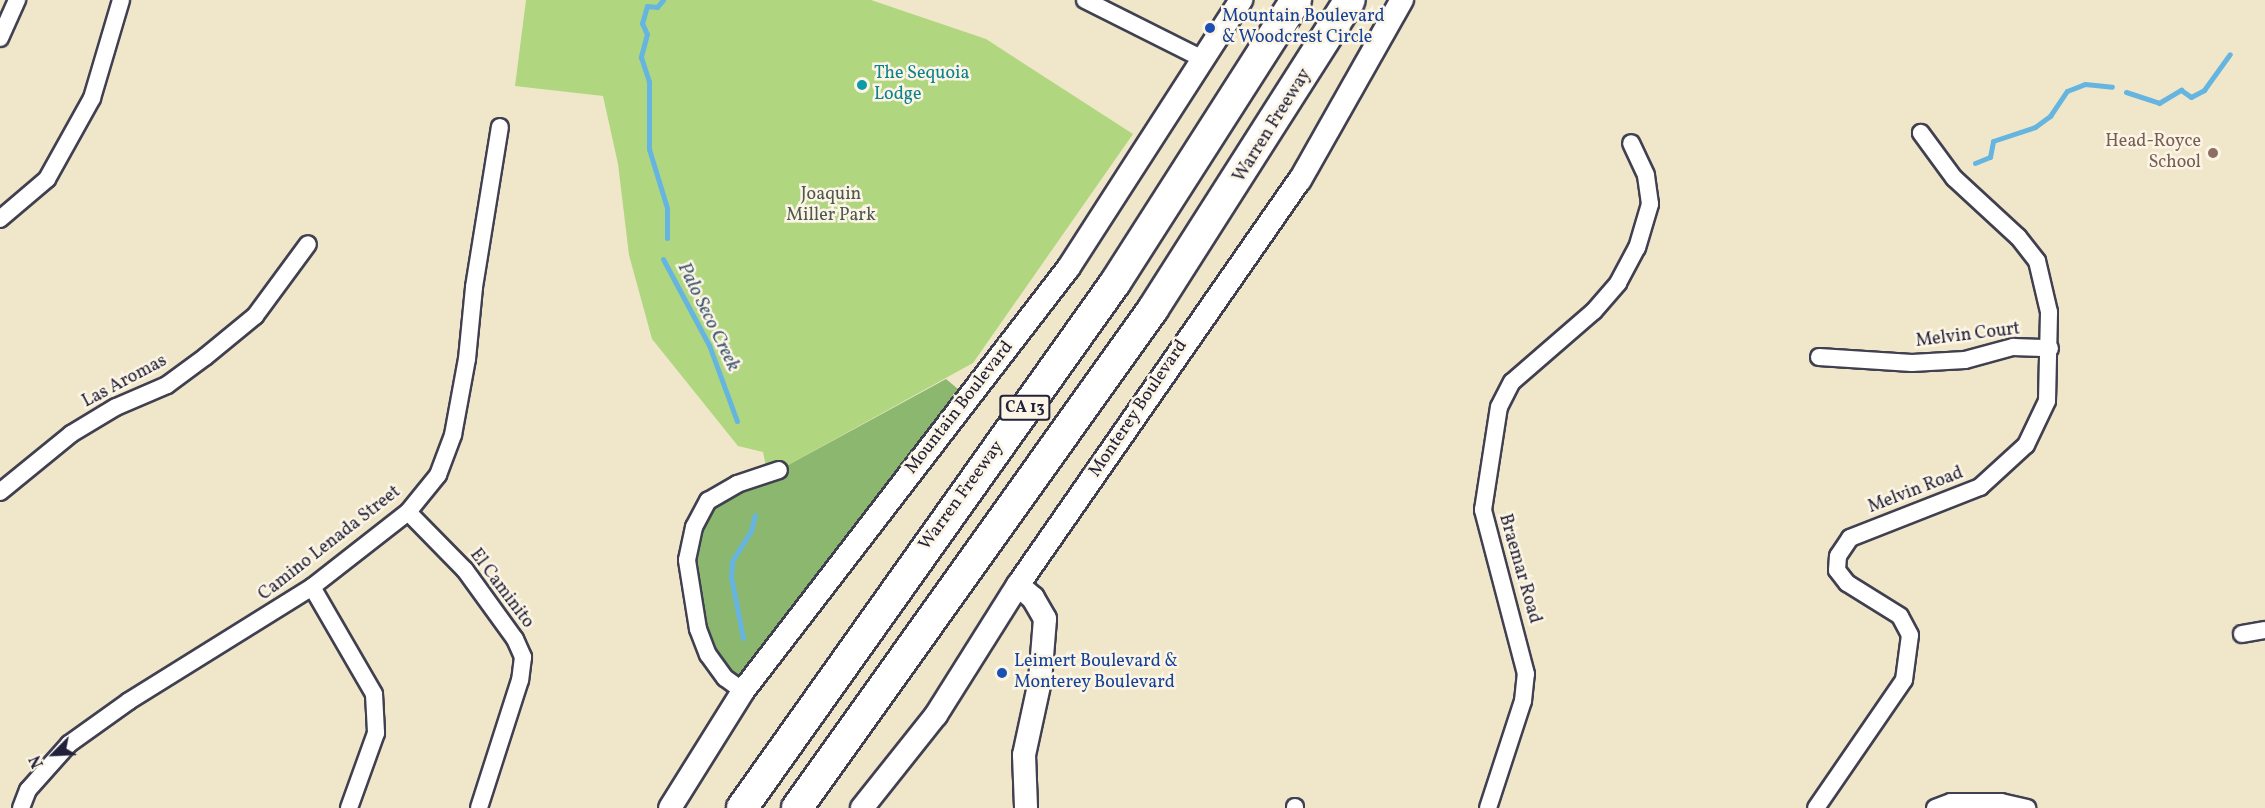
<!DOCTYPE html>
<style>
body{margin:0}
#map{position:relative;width:2265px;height:808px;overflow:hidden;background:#f0e7cb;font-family:Vollkorn,serif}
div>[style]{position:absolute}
.green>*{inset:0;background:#b1d680}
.forest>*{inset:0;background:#8cb76e}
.stream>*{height:5px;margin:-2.5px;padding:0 2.5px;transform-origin:2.5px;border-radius:2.5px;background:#66b5e0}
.roads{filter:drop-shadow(2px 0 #414051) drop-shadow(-2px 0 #414051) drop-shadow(0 2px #414051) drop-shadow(0 -2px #414051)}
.street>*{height:16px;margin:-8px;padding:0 8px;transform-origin:8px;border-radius:8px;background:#fff}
.secondary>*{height:22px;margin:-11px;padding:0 11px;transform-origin:11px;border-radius:11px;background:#fff}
.highway>*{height:30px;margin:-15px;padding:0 15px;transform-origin:15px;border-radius:15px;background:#fff}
.dots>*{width:16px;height:16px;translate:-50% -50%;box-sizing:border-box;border:3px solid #fcf5e5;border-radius:50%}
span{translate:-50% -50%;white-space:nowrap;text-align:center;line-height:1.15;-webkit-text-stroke:5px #fcf5e5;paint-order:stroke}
.shield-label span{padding:2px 4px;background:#fcf5e5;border:2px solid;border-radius:4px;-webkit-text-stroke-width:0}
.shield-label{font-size:16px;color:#22223b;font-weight:700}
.transit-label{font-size:18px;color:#164399}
.left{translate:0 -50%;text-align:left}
.culture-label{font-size:18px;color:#0d838f}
.street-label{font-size:18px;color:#22223b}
.education-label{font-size:18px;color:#785e54}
.right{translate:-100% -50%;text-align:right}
.park-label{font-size:18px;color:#4d5850}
.water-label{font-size:20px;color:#3a5575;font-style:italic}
.north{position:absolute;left:24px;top:724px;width:60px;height:60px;-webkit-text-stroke:4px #fcf5e5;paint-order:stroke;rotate:246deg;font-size:16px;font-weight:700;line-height:24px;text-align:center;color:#22223b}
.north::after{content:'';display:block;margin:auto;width:21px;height:27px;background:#22223b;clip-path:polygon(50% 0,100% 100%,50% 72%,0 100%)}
</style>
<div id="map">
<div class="green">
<i style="clip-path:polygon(526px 0,871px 0,986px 39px,1133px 134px,973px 363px,768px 476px,763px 452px,738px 446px,652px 339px,629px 255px,618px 164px,603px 96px,515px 86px)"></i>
</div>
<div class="forest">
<i style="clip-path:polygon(946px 379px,958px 389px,736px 686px,697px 629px,694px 527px,708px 501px,768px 476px)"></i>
</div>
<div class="stream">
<i style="left:663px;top:0;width:9px;rotate:131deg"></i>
<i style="left:657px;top:7px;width:10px;rotate:-174deg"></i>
<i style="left:647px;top:6px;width:18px;rotate:106deg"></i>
<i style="left:642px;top:23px;width:12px;rotate:66deg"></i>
<i style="left:647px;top:34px;width:24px;rotate:105deg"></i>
<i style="left:641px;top:57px;width:26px;rotate:72deg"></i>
<i style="left:649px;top:82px;width:67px;rotate:90deg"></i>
<i style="left:649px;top:149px;width:62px;rotate:73deg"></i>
<i style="left:667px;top:208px;width:30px;rotate:90deg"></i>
<i style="left:2126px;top:92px;width:35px;rotate:18deg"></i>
<i style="left:2159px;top:103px;width:26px;rotate:-31deg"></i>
<i style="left:2181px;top:90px;width:12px;rotate:35deg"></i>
<i style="left:2191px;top:97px;width:15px;rotate:-28deg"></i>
<i style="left:2204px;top:90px;width:44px;rotate:-54.2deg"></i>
<i style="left:1975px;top:163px;width:16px;rotate:-22deg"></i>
<i style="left:1990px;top:157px;width:16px;rotate:-79deg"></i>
<i style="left:1993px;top:141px;width:44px;rotate:-18.4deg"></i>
<i style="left:2035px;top:127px;width:19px;rotate:-36deg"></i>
<i style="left:2050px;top:116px;width:30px;rotate:-56deg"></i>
<i style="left:2067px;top:91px;width:19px;rotate:-21deg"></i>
<i style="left:2085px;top:84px;width:27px;rotate:6deg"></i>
<i style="left:663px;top:259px;width:98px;rotate:61.9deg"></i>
<i style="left:709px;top:345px;width:81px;rotate:69.8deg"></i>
<i style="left:743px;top:638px;width:62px;rotate:-101.1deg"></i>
<i style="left:731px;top:577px;width:16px;rotate:-86deg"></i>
<i style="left:732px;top:561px;width:36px;rotate:-58deg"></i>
<i style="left:751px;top:531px;width:16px;rotate:-76deg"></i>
</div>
<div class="roads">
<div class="street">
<i style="left:1085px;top:0;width:134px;rotate:26.6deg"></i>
<i style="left:0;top:38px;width:42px;rotate:-65.9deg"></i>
<i style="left:0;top:219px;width:62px;rotate:-40.4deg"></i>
<i style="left:47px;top:179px;width:93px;rotate:-60.9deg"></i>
<i style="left:92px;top:98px;width:102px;rotate:-73.5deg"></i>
<i style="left:1819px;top:357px;width:93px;rotate:3.7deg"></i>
<i style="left:1912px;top:363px;width:53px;rotate:-3.2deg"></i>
<i style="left:1965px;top:360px;width:50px;rotate:-15.2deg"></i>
<i style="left:2013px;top:347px;width:37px;rotate:2deg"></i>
<i style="left:0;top:492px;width:92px;rotate:-39.2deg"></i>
<i style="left:71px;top:434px;width:52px;rotate:-31deg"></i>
<i style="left:116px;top:407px;width:56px;rotate:-23.3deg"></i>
<i style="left:167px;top:385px;width:47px;rotate:-36.4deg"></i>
<i style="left:205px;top:357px;width:65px;rotate:-39.4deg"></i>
<i style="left:255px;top:316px;width:89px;rotate:-53.6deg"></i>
<i style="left:408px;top:512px;width:81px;rotate:45.5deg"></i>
<i style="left:465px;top:570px;width:85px;rotate:54.1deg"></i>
<i style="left:515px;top:639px;width:20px;rotate:66deg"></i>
<i style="left:523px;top:657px;width:23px;rotate:97deg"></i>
<i style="left:520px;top:680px;width:134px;rotate:107.8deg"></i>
<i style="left:312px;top:587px;width:124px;rotate:59.9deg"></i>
<i style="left:374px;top:694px;width:39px;rotate:87deg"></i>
<i style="left:376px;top:733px;width:80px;rotate:109.8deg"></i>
<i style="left:2242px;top:634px;width:23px;rotate:-10deg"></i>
<i style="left:743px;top:691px;width:22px;rotate:-144deg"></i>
<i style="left:725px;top:678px;width:29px;rotate:-126deg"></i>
<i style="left:708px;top:655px;width:28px;rotate:-111deg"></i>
<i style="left:698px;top:629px;width:70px;rotate:-99.1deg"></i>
<i style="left:687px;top:560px;width:34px;rotate:-78deg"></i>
<i style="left:694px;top:527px;width:30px;rotate:-62deg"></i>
<i style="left:708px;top:501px;width:34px;rotate:-30deg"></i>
<i style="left:737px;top:484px;width:44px;rotate:-18.4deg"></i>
<i style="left:21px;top:808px;width:19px;rotate:-69deg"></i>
<i style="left:28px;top:790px;width:62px;rotate:-48.3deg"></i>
<i style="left:69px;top:744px;width:74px;rotate:-35.6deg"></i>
<i style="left:129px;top:701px;width:216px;rotate:-31.9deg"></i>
<i style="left:312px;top:587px;width:122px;rotate:-38deg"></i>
<i style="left:408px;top:512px;width:48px;rotate:-51deg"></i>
<i style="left:438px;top:475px;width:43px;rotate:-69.4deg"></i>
<i style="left:453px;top:435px;width:77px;rotate:-79.6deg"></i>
<i style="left:467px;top:359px;width:72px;rotate:-84.4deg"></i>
<i style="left:474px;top:287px;width:162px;rotate:-80.8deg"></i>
<i style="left:1295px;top:808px;width:1px;rotate:-90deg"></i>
<i style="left:1488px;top:808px;width:113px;rotate:-71.9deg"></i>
<i style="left:1523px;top:701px;width:27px;rotate:-84deg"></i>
<i style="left:1526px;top:674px;width:170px;rotate:-104.7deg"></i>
<i style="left:1483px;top:510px;width:104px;rotate:-81.2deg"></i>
<i style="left:1499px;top:407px;width:28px;rotate:-63deg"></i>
<i style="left:1512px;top:382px;width:108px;rotate:-40.9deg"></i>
<i style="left:1594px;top:311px;width:37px;rotate:-49deg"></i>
<i style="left:1618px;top:283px;width:40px;rotate:-62deg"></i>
<i style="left:1637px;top:248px;width:46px;rotate:-73.5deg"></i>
<i style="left:1650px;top:204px;width:29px;rotate:-98deg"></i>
<i style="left:1646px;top:175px;width:35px;rotate:-115deg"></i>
<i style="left:1816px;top:808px;width:155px;rotate:-55.5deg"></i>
<i style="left:1904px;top:680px;width:45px;rotate:-82.4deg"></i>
<i style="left:1910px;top:635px;width:21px;rotate:-118deg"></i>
<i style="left:1900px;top:616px;width:62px;rotate:-148.1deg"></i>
<i style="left:1847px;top:583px;width:16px;rotate:-128deg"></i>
<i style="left:1837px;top:570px;width:14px;rotate:-86deg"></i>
<i style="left:1838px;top:556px;width:22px;rotate:-56deg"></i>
<i style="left:1850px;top:538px;width:140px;rotate:-21.4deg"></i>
<i style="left:1980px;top:487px;width:62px;rotate:-42.4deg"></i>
<i style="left:2026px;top:445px;width:49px;rotate:-64.5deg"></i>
<i style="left:2047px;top:401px;width:89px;rotate:-88.7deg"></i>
<i style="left:2049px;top:312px;width:52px;rotate:-103.2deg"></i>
<i style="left:2037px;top:261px;width:31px;rotate:-128deg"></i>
<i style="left:2018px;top:237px;width:87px;rotate:-137.3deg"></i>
<i style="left:1954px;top:178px;width:56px;rotate:-126.3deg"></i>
<i style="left:1935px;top:808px;width:17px;rotate:-21deg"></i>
<i style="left:1951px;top:802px;width:50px"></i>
<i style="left:2001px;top:802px;width:27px;rotate:13deg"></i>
</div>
<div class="secondary">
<i style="left:1018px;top:585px;width:20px;rotate:41deg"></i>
<i style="left:1033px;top:598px;width:24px;rotate:60deg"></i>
<i style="left:1045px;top:619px;width:62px;rotate:94.6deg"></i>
<i style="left:1040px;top:681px;width:76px;rotate:102.2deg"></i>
<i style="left:1024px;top:755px;width:53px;rotate:87.8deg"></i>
<i style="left:670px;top:808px;width:138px;rotate:-58deg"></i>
<i style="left:743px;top:691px;width:535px;rotate:-52.44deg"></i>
<i style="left:1069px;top:267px;width:318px;rotate:-57.2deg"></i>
<i style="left:862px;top:808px;width:119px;rotate:-51.5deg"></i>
<i style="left:936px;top:715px;width:154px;rotate:-57.8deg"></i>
<i style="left:1018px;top:585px;width:494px;rotate:-55.2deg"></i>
<i style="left:1300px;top:180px;width:207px;rotate:-60.5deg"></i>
</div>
<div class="highway">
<i style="left:742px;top:808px;width:644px;rotate:-54.61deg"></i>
<i style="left:1115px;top:283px;width:336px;rotate:-57.4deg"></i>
<i style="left:797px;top:808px;width:613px;rotate:-54.49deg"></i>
<i style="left:1153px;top:309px;width:366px;rotate:-57.5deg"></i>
</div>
</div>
<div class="dots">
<i style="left:1210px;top:28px;background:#1a4fb4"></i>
<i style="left:862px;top:85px;background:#0f9aa8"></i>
<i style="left:2213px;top:153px;background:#8d6e63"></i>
<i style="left:1002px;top:673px;background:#1a4fb4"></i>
</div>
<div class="shield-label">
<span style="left:1025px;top:408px">CA 13</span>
</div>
<div class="transit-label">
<span class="left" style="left:1222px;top:28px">Mountain Boulevard<br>&amp; Woodcrest Circle</span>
<span class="left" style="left:1014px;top:673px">Leimert Boulevard &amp;<br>Monterey Boulevard</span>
</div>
<div class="culture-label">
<span class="left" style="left:874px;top:85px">The Sequoia<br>Lodge</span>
</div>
<div class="street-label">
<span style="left:1273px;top:126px;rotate:-58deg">Warren Freeway</span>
<span style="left:1968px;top:336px;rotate:-7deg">Melvin Court</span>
<span style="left:125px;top:382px;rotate:-28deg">Las Aromas</span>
<span style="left:960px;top:408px;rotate:-52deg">Mountain Boulevard</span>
<span style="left:1139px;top:409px;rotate:-56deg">Monterey Boulevard</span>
<span style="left:1916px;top:491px;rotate:-21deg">Melvin Road</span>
<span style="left:962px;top:496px;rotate:-54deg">Warren Freeway</span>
<span style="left:330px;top:544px;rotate:-38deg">Camino Lenada Street</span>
<span style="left:1519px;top:569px;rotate:74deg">Braemar Road</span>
<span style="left:501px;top:589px;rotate:53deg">El Caminito</span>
</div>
<div class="education-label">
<span class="right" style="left:2201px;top:153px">Head-Royce<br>School</span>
</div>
<div class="park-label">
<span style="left:831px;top:206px">Joaquin<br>Miller Park</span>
</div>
<div class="water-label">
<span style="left:708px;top:317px;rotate:64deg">Palo Seco Creek</span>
</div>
<div class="north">N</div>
</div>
